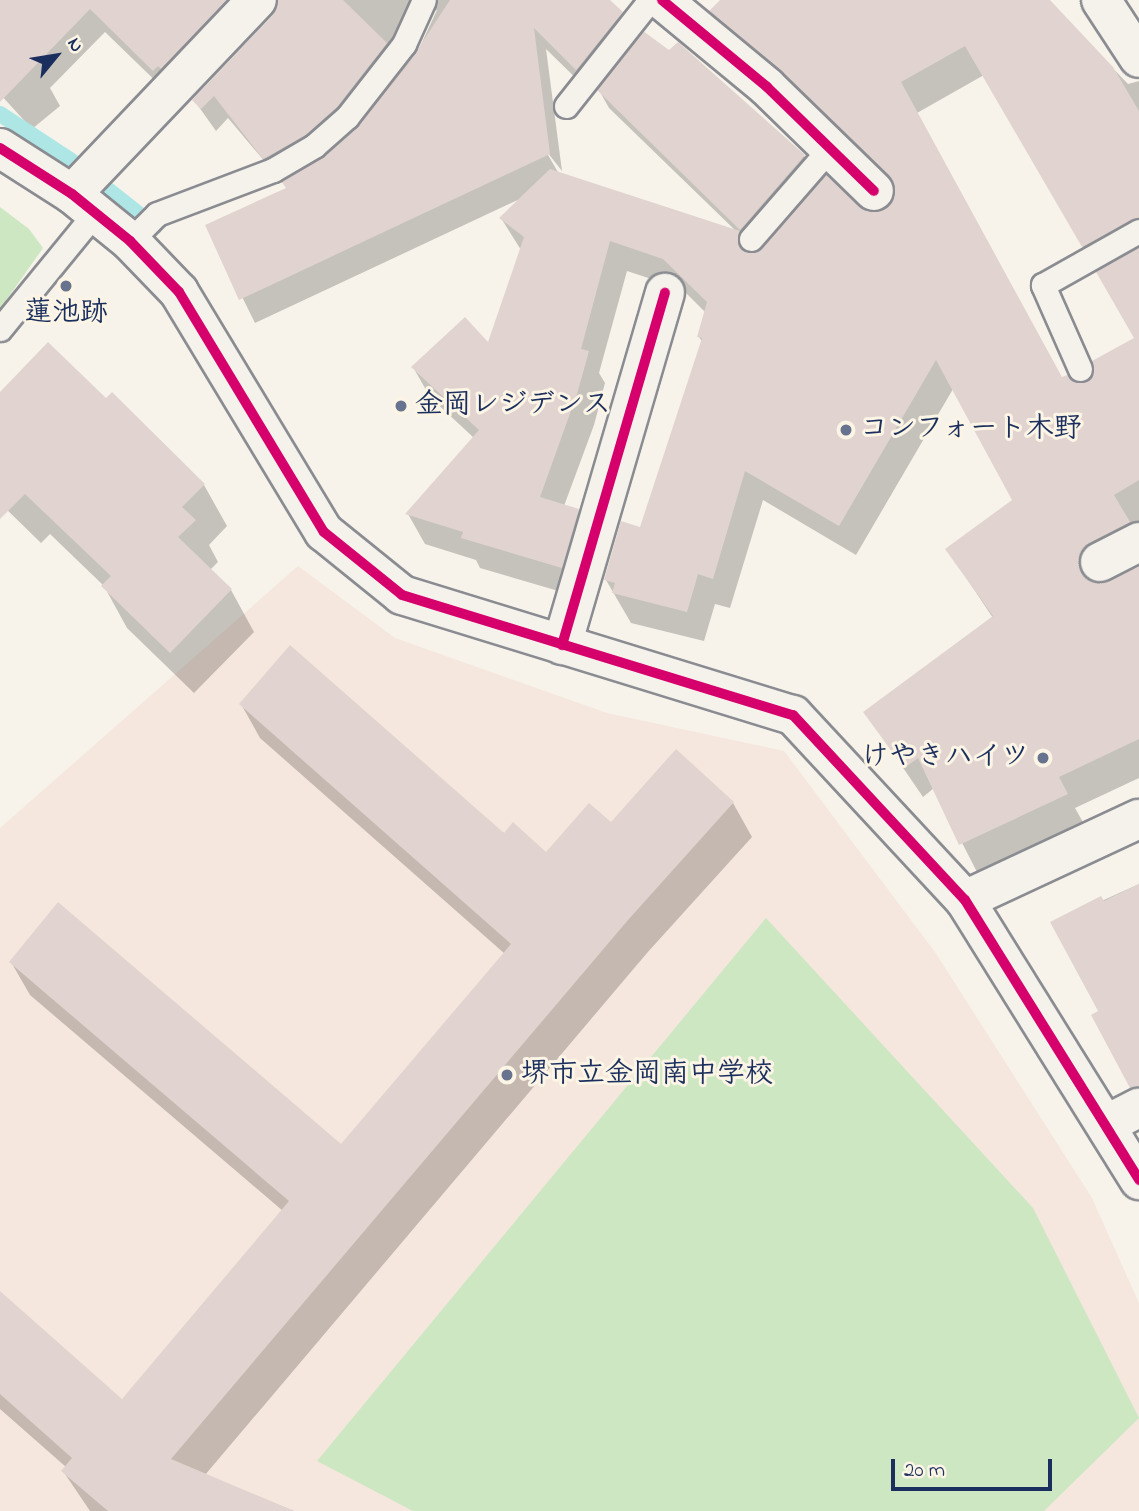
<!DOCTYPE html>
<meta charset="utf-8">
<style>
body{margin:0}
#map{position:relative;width:1139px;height:1511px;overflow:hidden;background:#f7f3ea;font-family:"Indie Flower","Klee One",sans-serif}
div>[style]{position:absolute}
.built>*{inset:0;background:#f5e7dd}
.green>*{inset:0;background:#cce7c1}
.shadow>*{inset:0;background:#0003}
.stream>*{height:16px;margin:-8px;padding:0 8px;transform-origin:8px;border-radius:8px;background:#aee6e6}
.building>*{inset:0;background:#e1d4d0}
.roads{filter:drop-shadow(2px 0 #8a8c91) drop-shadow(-2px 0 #8a8c91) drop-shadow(0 2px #8a8c91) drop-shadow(0 -2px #8a8c91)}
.lane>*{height:23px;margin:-11.5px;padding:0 11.5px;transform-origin:11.5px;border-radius:11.5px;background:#f5f2ec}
.street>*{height:38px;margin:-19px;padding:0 19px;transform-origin:19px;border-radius:19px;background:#f5f2ec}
.secondary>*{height:38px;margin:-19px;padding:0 19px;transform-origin:19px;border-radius:19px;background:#f5f2ec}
.cycleway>*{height:10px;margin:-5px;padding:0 5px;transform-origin:5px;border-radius:5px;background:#d6006c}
.dots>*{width:19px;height:19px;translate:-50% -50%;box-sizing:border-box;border:4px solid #fcf5e5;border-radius:50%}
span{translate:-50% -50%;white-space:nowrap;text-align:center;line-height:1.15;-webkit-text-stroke:6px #fcf5e5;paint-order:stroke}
.poi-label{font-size:28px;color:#1b2f5e;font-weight:700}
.left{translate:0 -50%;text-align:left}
.right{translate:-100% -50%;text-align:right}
.north{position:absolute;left:21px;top:21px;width:70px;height:70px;-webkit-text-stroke:5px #fcf5e5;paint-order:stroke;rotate:60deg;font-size:19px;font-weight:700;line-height:28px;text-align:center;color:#1b2f5e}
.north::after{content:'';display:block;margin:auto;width:24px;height:32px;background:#1b2f5e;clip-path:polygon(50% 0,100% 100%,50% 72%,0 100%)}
.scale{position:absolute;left:891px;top:1459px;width:161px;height:32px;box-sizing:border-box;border:4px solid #1b2f5e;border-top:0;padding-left:9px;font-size:21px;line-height:24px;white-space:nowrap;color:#1b2f5e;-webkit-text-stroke:5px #fcf5e5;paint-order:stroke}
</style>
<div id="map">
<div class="built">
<i style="clip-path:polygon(298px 566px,395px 638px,607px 713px,784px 751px,935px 952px,1092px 1198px,1139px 1303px,1139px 1511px,0 1511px,0 828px)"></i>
</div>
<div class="green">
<i style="clip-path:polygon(0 207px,29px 229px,43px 248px,0 309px)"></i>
<i style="clip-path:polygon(766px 918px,1033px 1208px,1139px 1418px,1044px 1511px,413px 1511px,317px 1461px)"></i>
</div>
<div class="shadow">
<i style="clip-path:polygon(evenodd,0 0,607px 0,635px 37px,591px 93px,546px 49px,562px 171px,544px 148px,559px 174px,737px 232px,609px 108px,599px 90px,804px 156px,814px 174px,742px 239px,751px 254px,890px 208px,896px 193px,802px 101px,729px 41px,711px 11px,723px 0,1047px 0,1128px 84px,1139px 81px,1139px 556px,1106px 573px,1100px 583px,1110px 583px,1139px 567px,1139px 778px,1075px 808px,1084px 824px,978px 874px,934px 788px,923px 797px,865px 712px,993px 618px,947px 549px,1014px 501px,953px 389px,856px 555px,763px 500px,730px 608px,715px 604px,704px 641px,631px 623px,606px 580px,641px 529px,703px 343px,699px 337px,706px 313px,682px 289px,627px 271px,599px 373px,605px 383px,594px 425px,564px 506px,578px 510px,595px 540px,579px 597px,480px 568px,476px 560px,425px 544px,408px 514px,474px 438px,430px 397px,413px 367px,489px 345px,521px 250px,501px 218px,522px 198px,255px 323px,207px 226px,288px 189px,228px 118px,216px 131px,194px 100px,275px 15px,278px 2px,255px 8px,168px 93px,105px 32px,50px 88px,60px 106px,32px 129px,0 94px,0 0,437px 10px,418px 51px,347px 138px,405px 61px,429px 13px,437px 10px,0 0,984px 75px,1136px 338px,1086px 384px,1062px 379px,917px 113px,984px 75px)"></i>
<i style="clip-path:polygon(0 394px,106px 401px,204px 485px,227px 526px,209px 545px,218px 562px,210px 570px,231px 590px,254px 632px,194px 693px,127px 628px,104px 586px,50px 534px,41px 543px,0 503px)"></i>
<i style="clip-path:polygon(241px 704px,547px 854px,611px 824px,733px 803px,752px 837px,647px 953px,205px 1475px,294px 1511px,90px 1511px,63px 1471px,66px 1467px,0 1409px,0 1293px,122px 1401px,283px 1211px,30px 995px,11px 962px,341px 1147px,505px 954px,260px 738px)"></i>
<i style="clip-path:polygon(1139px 884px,1139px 1096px,1138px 1097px,1100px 1012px,1053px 923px)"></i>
</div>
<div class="stream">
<i style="left:0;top:114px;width:84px;rotate:33.3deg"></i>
<i style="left:70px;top:160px;width:108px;rotate:38.2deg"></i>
</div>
<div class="building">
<i style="clip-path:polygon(0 0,227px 0,161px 69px,158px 66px,153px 71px,90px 9px,0 102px)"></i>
<i style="clip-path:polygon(278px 0,343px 0,387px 43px,337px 107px,306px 135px,263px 159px,214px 96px,201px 109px,192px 100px,273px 15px)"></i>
<i style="clip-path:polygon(450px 0,610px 0,623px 12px,576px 70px,534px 28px,550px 154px,239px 300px,205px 225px,286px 188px,281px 181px,323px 157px,356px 128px,408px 64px)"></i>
<i style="clip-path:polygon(720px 0,1050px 0,1113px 67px,1139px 111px,1139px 217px,1082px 247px,965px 46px,901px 82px,1062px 377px,1067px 375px,1078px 383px,1086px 381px,1094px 371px,1092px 361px,1134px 338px,1096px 272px,1139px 247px,1139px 480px,1114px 495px,1130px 522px,1089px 543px,1078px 562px,1081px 573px,1098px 584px,1139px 567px,1139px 739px,1059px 777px,1068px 794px,959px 845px,918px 758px,904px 768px,863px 712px,993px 616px,945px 549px,1012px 500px,936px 360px,839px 526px,745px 471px,713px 579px,698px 574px,687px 612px,612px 593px,615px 583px,604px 580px,621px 521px,640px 527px,702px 338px,697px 337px,707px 302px,663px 259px,610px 241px,581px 349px,589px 351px,577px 394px,540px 497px,579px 509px,562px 568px,461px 538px,463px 532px,405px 514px,479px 430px,411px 367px,465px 317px,488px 342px,524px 237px,499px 218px,550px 169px,740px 231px,738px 244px,749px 253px,762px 248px,826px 174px,868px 212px,890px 206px,895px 186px,889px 175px,782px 71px,709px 11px)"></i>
<i style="clip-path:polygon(643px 31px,669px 50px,678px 42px,805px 155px,740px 230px,597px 90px)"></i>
<i style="clip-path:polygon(48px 342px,106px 398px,112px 392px,205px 484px,182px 507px,196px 520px,178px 537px,232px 589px,170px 653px,101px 586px,111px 576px,25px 494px,0 519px,0 392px)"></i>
<i style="clip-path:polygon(290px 645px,504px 833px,513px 822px,546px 852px,589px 803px,611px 822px,676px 749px,734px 802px,628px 920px,171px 1459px,294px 1511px,108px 1511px,61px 1471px,72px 1458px,0 1394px,0 1291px,122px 1399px,289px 1201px,9px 962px,58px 902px,341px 1144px,511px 944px,239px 704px)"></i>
<i style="clip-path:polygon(1139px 884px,1139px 1086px,1130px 1088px,1091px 1015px,1098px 1011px,1050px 922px,1101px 896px,1104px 901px)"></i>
</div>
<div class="roads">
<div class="lane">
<i style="left:566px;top:106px;width:135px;rotate:-51.6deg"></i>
<i style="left:751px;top:239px;width:121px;rotate:-49deg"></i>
<i style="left:130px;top:241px;width:38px;rotate:-45deg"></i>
<i style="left:157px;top:214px;width:124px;rotate:-20.8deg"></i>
<i style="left:273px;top:170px;width:48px;rotate:-30.3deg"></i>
<i style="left:314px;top:146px;width:44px;rotate:-41.3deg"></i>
<i style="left:347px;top:117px;width:93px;rotate:-52deg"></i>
<i style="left:404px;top:44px;width:48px;rotate:-65.6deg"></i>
<i style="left:0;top:329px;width:150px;rotate:-50.7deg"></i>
<i style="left:1080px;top:369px;width:92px;rotate:-113.8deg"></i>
<i style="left:1043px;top:285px;width:110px;rotate:-29.4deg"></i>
</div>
<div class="street">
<i style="left:662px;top:0;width:136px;rotate:39.6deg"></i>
<i style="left:767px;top:87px;width:149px;rotate:44.2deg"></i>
<i style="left:1101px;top:0;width:69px;rotate:56.8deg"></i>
<i style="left:72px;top:194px;width:268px;rotate:-46.4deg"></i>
<i style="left:1100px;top:562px;width:44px;rotate:-27.1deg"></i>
<i style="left:562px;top:645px;width:367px;rotate:-73.7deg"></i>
<i style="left:965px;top:900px;width:192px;rotate:-25deg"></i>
<i style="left:1107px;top:1124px;width:36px;rotate:-27deg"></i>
</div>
<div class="secondary">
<i style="left:0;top:148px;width:85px;rotate:32.6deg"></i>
<i style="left:72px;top:194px;width:75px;rotate:39deg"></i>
<i style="left:130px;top:241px;width:71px;rotate:46.1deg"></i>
<i style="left:179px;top:292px;width:280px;rotate:58.9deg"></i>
<i style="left:324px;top:532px;width:100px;rotate:38.9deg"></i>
<i style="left:402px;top:595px;width:409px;rotate:17.1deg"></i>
<i style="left:793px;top:715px;width:253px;rotate:47.1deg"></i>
<i style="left:965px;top:900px;width:330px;rotate:58.1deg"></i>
</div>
</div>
<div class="cycleway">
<i style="left:662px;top:0;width:136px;rotate:39.6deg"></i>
<i style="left:767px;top:87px;width:149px;rotate:44.2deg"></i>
<i style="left:0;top:148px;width:85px;rotate:32.6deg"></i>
<i style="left:72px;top:194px;width:75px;rotate:39deg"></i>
<i style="left:130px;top:241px;width:71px;rotate:46.1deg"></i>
<i style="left:179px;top:292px;width:280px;rotate:58.9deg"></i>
<i style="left:324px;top:532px;width:100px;rotate:38.9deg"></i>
<i style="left:402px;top:595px;width:409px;rotate:17.1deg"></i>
<i style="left:793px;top:715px;width:253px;rotate:47.1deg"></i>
<i style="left:965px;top:900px;width:330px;rotate:58.1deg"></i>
<i style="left:562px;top:645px;width:367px;rotate:-73.7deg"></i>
</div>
<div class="dots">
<i style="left:66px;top:286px;background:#68748f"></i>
<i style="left:401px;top:406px;background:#68748f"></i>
<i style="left:846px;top:430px;background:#68748f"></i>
<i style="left:1043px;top:758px;background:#68748f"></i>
<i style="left:507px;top:1075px;background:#68748f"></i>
</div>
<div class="poi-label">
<span style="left:66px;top:314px">蓮池跡</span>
<span class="left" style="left:415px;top:406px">金岡レジデンス</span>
<span class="left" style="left:860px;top:430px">コンフォート木野</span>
<span class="right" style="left:1029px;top:758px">けやきハイツ</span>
<span class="left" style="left:521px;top:1075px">堺市立金岡南中学校</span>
</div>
<div class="north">N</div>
<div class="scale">20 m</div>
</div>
